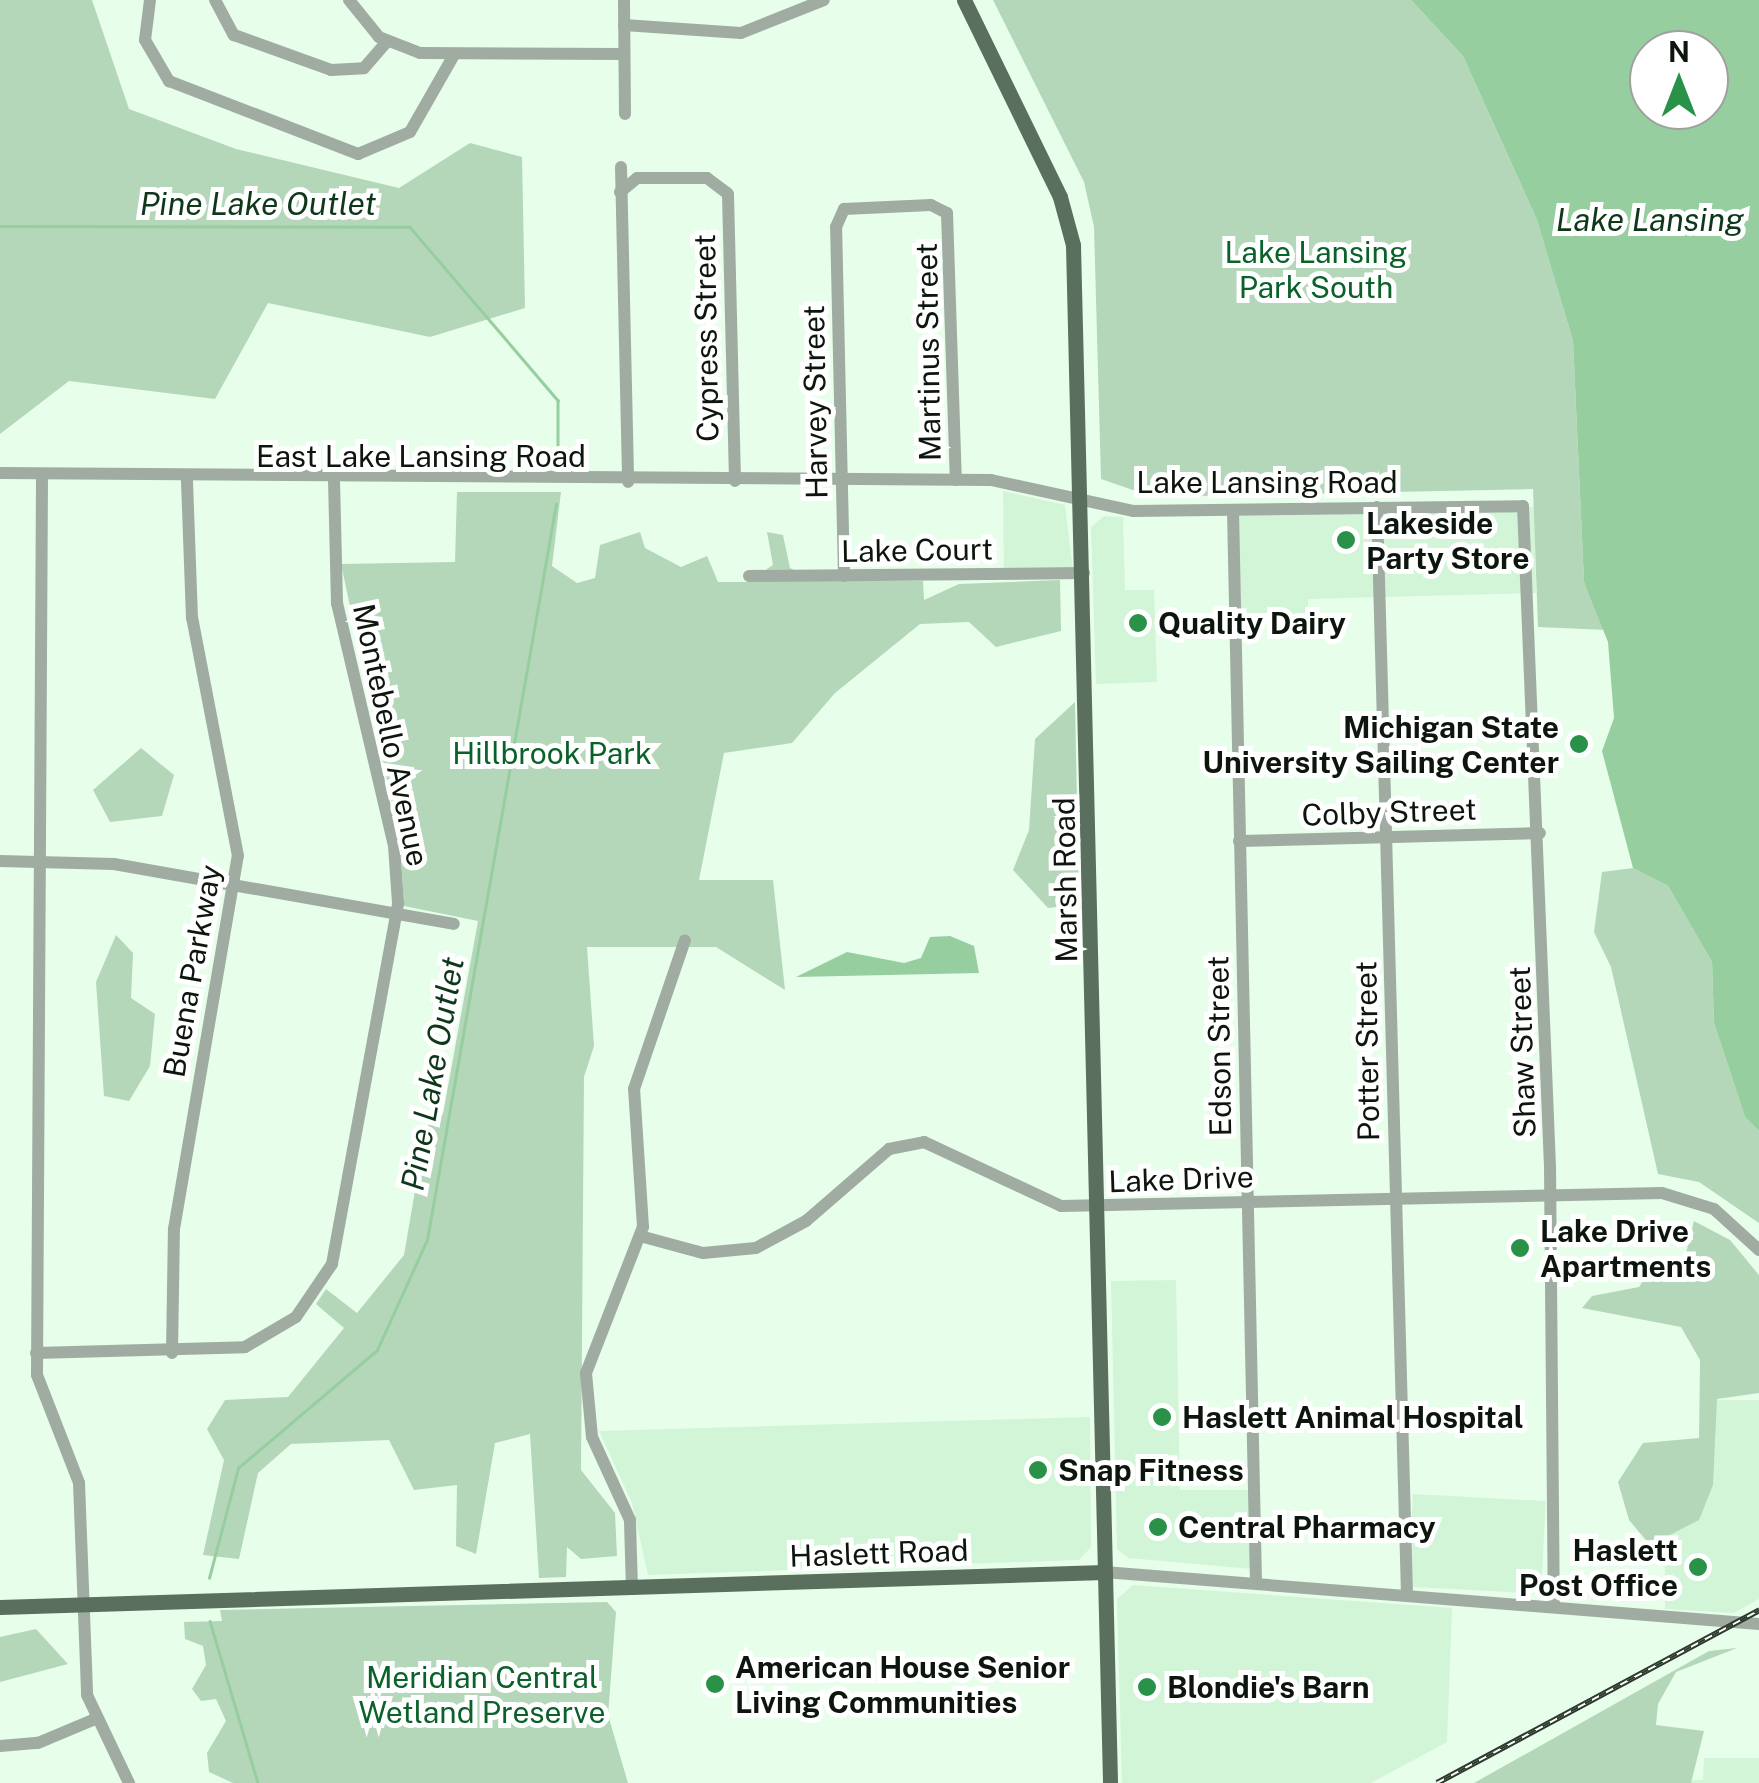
<!DOCTYPE html>
<style>
body{margin:0}
#map{position:relative;width:1759px;height:1783px;overflow:hidden;background:#e7feea;font-family:"Public Sans",sans-serif}
div>[style]{position:absolute}
.built>*{inset:0;background:#d2f5d7;transform-origin:0 0}
.green>*{inset:0;background:#b4d7b9}
.water>*{inset:0;background:#97ce9f}
.stream>*{height:2.5px;margin:-1.25px;padding:0 1.25px;transform-origin:1.25px;border-radius:1.25px;background:#97ce9f}
.minor>*{height:12px;margin:-6px;padding:0 6px;transform-origin:6px;border-radius:6px;background:#a0aca2}
.major>*{height:15px;margin:-7.5px;padding:0 7.5px;transform-origin:7.5px;border-radius:7.5px;background:#5a6f5d}
.rail>*{height:6px;margin-top:-3px;transform-origin:0;background:repeating-linear-gradient(90deg,#fff 0 8px,#2d392e 0 16px);box-sizing:border-box;border-block:2px solid #2d392e}
.dots>*{width:28px;height:28px;translate:-50% -50%;box-sizing:border-box;border:5px solid #fff;border-radius:50%}
span{translate:-50% -50%;white-space:nowrap;text-align:center;line-height:1.15;-webkit-text-stroke:10px #fff;paint-order:stroke}
.park-label{font-size:30px;color:#0a6129}
.street-label{font-size:30px;color:#0c160d}
.poi-label{font-size:30px;color:#0c160d;font-weight:700}
.left{translate:0 -50%;text-align:left}
.right{translate:-100% -50%;text-align:right}
.water-label{font-size:32px;color:#0f381a;font-style:italic}
.north{position:absolute;left:1629px;top:30px;width:100px;height:100px;box-sizing:border-box;background:#fff;border:2px solid #9ea29e;border-radius:50%;rotate:0deg;font-size:28px;font-weight:700;line-height:40px;text-align:center;color:#0c160d}
.north::after{content:'';display:block;margin:auto;width:35px;height:45px;background:#2a9248;clip-path:polygon(50% 0,100% 100%,50% 72%,0 100%)}
</style>
<div id="map">
<div class="built">
<i style="clip-path:polygon(1003px 491px,1065px 505px,1074px 579px,1004px 580px)"></i>
<i style="clip-path:polygon(1534px 507px,1536px 593px,1308px 599px,1308px 616px,1241px 617px,1238px 515px)"></i>
<i style="clip-path:polygon(1104px 516px,1123px 517px,1125px 590px,1154px 590px,1157px 682px,1096px 684px,1091px 527px)"></i>
<i style="clip-path:polygon(1176px 1280px,1180px 1490px,1250px 1490px,1252px 1569px,1128px 1558px,1117px 1549px,1111px 1281px)"></i>
<i style="clip-path:polygon(1713px 1400px,1759px 1400px,1759px 1599px,1734px 1613px,1665px 1609px,1664px 1447px,1713px 1447px)"></i>
<i style="clip-path:polygon(1090px 1417px,1091px 1547px,1079px 1560px,648px 1575px,632px 1503px,599px 1431px)"></i>
<i style="left:1413px;top:1494px;width:133px;height:93px;rotate:3deg"></i>
<i style="clip-path:polygon(1133px 1585px,1452px 1608px,1447px 1742px,1371px 1783px,1122px 1783px,1117px 1599px)"></i>
<i style="clip-path:polygon(1704px 1758px,1759px 1758px,1759px 1783px,1469px 1783px,1703px 1780px)"></i>
</div>
<div class="green">
<i style="clip-path:polygon(0 0,92px 0,129px 109px,236px 149px,399px 188px,470px 143px,522px 157px,525px 308px,430px 337px,268px 303px,215px 399px,69px 381px,0 434px)"></i>
<i style="clip-path:polygon(993px 0,1411px 0,1463px 56px,1537px 220px,1573px 341px,1584px 582px,1607px 630px,1538px 627px,1533px 489px,1153px 497px,1101px 479px,1094px 227px,1084px 182px)"></i>
<i style="clip-path:polygon(457px 492px,561px 492px,552px 566px,577px 583px,595px 578px,600px 545px,640px 532px,645px 548px,681px 567px,707px 556px,718px 582px,747px 582px,773px 565px,767px 532px,783px 535px,790px 568px,816px 581px,923px 581px,924px 600px,959px 584px,1060px 580px,1061px 631px,996px 647px,969px 622px,920px 624px,835px 693px,792px 743px,724px 753px,699px 880px,773px 880px,785px 990px,716px 947px,587px 947px,594px 1046px,584px 1077px,581px 1470px,615px 1513px,617px 1556px,581px 1559px,567px 1547px,566px 1577px,539px 1578px,530px 1434px,495px 1443px,476px 1554px,456px 1546px,457px 1485px,414px 1490px,389px 1440px,291px 1444px,258px 1473px,239px 1559px,203px 1555px,224px 1460px,207px 1429px,225px 1400px,288px 1397px,344px 1328px,316px 1304px,326px 1289px,357px 1313px,404px 1255px,426px 1127px,443px 1114px,478px 921px,404px 906px,400px 840px,341px 564px,455px 562px)"></i>
<i style="clip-path:polygon(1075px 702px,1079px 905px,1048px 908px,1013px 870px,1029px 830px,1035px 739px)"></i>
<i style="clip-path:polygon(141px 748px,174px 775px,162px 816px,110px 822px,93px 790px)"></i>
<i style="clip-path:polygon(1633px 868px,1668px 886px,1712px 962px,1714px 1023px,1745px 1117px,1759px 1131px,1759px 1223px,1699px 1182px,1658px 1174px,1611px 967px,1594px 932px,1602px 872px)"></i>
<i style="clip-path:polygon(116px 935px,133px 953px,131px 998px,155px 1014px,150px 1066px,129px 1101px,104px 1096px,96px 982px)"></i>
<i style="clip-path:polygon(1694px 1221px,1730px 1240px,1759px 1275px,1759px 1393px,1717px 1399px,1713px 1485px,1699px 1520px,1650px 1545px,1629px 1520px,1618px 1482px,1643px 1443px,1699px 1438px,1700px 1360px,1681px 1327px,1582px 1308px,1592px 1296px,1639px 1287px,1652px 1267px,1682px 1269px)"></i>
<i style="clip-path:polygon(607px 1602px,616px 1612px,608px 1715px,628px 1783px,233px 1783px,209px 1772px,207px 1753px,226px 1721px,216px 1699px,201px 1701px,192px 1689px,206px 1665px,203px 1646px,185px 1639px,184px 1622px,222px 1621px,220px 1610px)"></i>
<i style="clip-path:polygon(36px 1629px,68px 1664px,0 1682px,0 1637px)"></i>
<i style="clip-path:polygon(1737px 1648px,1676px 1672px,1658px 1704px,1656px 1725px,1704px 1731px,1691px 1783px,1474px 1783px,1709px 1651px)"></i>
</div>
<div class="water">
<i style="clip-path:polygon(evenodd,1411px 0,1759px 0,1759px 1131px,1745px 1117px,1714px 1023px,1712px 962px,1668px 886px,1633px 868px,1602px 751px,1614px 718px,1608px 642px,1584px 582px,1573px 341px,1537px 220px,1463px 56px,1411px 0,1649px 50px,1709px 50px,1709px 110px,1649px 110px,1649px 50px)"></i>
<i style="clip-path:polygon(950px 936px,974px 946px,979px 973px,796px 977px,847px 952px,904px 963px,921px 958px,930px 937px)"></i>
</div>
<div class="stream">
<i style="left:0;top:226px;width:410px;rotate:0.1deg"></i>
<i style="left:410px;top:227px;width:228px;rotate:49.5deg"></i>
<i style="left:558px;top:400px;width:58px;rotate:90deg"></i>
<i style="left:209px;top:1578px;width:114px;rotate:-75.2deg"></i>
<i style="left:238px;top:1468px;width:182px;rotate:-40.3deg"></i>
<i style="left:377px;top:1350px;width:121px;rotate:-65.6deg"></i>
<i style="left:427px;top:1240px;width:747px;rotate:-80.06deg"></i>
<i style="left:210px;top:1621px;width:169px;rotate:73.5deg"></i>
</div>
<div class="minor">
<i style="left:150px;top:0;width:40px;rotate:97.1deg"></i>
<i style="left:145px;top:40px;width:48px;rotate:59.7deg"></i>
<i style="left:169px;top:81px;width:203px;rotate:21.1deg"></i>
<i style="left:358px;top:154px;width:56px;rotate:-22.9deg"></i>
<i style="left:410px;top:132px;width:89px;rotate:-60.3deg"></i>
<i style="left:215px;top:0;width:40px;rotate:62deg"></i>
<i style="left:234px;top:35px;width:103px;rotate:19.8deg"></i>
<i style="left:331px;top:70px;width:33px;rotate:-3deg"></i>
<i style="left:364px;top:68px;width:35px;rotate:-49deg"></i>
<i style="left:349px;top:0;width:48px;rotate:51deg"></i>
<i style="left:379px;top:37px;width:44px;rotate:21.3deg"></i>
<i style="left:420px;top:53px;width:204px;rotate:0.3deg"></i>
<i style="left:624px;top:0;width:114px;rotate:89.5deg"></i>
<i style="left:624px;top:25px;width:117px;rotate:3.9deg"></i>
<i style="left:741px;top:33px;width:89px;rotate:-21.7deg"></i>
<i style="left:621px;top:167px;width:315px;rotate:88.7deg"></i>
<i style="left:620px;top:192px;width:22px;rotate:-39deg"></i>
<i style="left:637px;top:178px;width:70px"></i>
<i style="left:707px;top:178px;width:26px;rotate:37deg"></i>
<i style="left:728px;top:194px;width:287px;rotate:88.6deg"></i>
<i style="left:0;top:473px;width:991px;rotate:0.4deg"></i>
<i style="left:991px;top:480px;width:145px;rotate:12.3deg"></i>
<i style="left:1133px;top:511px;width:390px;rotate:-0.7deg"></i>
<i style="left:1523px;top:506px;width:662px;rotate:87.66deg"></i>
<i style="left:1550px;top:1167px;width:439px;rotate:89.5deg"></i>
<i style="left:42px;top:479px;width:896px;rotate:90.32deg"></i>
<i style="left:37px;top:1375px;width:116px;rotate:68.7deg"></i>
<i style="left:79px;top:1483px;width:212px;rotate:87.8deg"></i>
<i style="left:87px;top:1695px;width:98px;rotate:64.5deg"></i>
<i style="left:1377px;top:507px;width:1086px;rotate:88.42deg"></i>
<i style="left:1233px;top:511px;width:1069px;rotate:88.77deg"></i>
<i style="left:749px;top:576px;width:335px;rotate:-0.5deg"></i>
<i style="left:844px;top:576px;width:349px;rotate:-91.3deg"></i>
<i style="left:836px;top:227px;width:20px;rotate:-66deg"></i>
<i style="left:844px;top:209px;width:87px;rotate:-2.6deg"></i>
<i style="left:931px;top:205px;width:18px;rotate:27deg"></i>
<i style="left:947px;top:213px;width:267px;rotate:88.1deg"></i>
<i style="left:1239px;top:841px;width:301px;rotate:-1.5deg"></i>
<i style="left:0;top:861px;width:114px;rotate:1.5deg"></i>
<i style="left:114px;top:864px;width:345px;rotate:10deg"></i>
<i style="left:640px;top:1236px;width:65px;rotate:15.1deg"></i>
<i style="left:703px;top:1253px;width:53px;rotate:-5.4deg"></i>
<i style="left:756px;top:1248px;width:57px;rotate:-28.4deg"></i>
<i style="left:806px;top:1221px;width:110px;rotate:-40.9deg"></i>
<i style="left:889px;top:1149px;width:36px;rotate:-11deg"></i>
<i style="left:924px;top:1142px;width:151px;rotate:25deg"></i>
<i style="left:1061px;top:1206px;width:601px;rotate:-1.24deg"></i>
<i style="left:1662px;top:1193px;width:54px;rotate:17.1deg"></i>
<i style="left:1714px;top:1209px;width:61px;rotate:42.3deg"></i>
<i style="left:36px;top:1353px;width:209px;rotate:-1.6deg"></i>
<i style="left:245px;top:1347px;width:59px;rotate:-30.5deg"></i>
<i style="left:296px;top:1317px;width:64px;rotate:-55.8deg"></i>
<i style="left:332px;top:1264px;width:367px;rotate:-79.6deg"></i>
<i style="left:398px;top:903px;width:57px;rotate:-94deg"></i>
<i style="left:394px;top:846px;width:250px;rotate:-103.2deg"></i>
<i style="left:337px;top:603px;width:122px;rotate:-91.4deg"></i>
<i style="left:172px;top:1353px;width:124px;rotate:-89.1deg"></i>
<i style="left:174px;top:1229px;width:378px;rotate:-80.3deg"></i>
<i style="left:238px;top:856px;width:242px;rotate:-100.9deg"></i>
<i style="left:192px;top:618px;width:138px;rotate:-92.1deg"></i>
<i style="left:1104px;top:1572px;width:657px;rotate:4.54deg"></i>
<i style="left:632px;top:1589px;width:69px;rotate:-91.7deg"></i>
<i style="left:630px;top:1520px;width:91px;rotate:-114.6deg"></i>
<i style="left:592px;top:1437px;width:64px;rotate:-95.4deg"></i>
<i style="left:586px;top:1373px;width:157px;rotate:-68.7deg"></i>
<i style="left:643px;top:1227px;width:138px;rotate:-93.7deg"></i>
<i style="left:634px;top:1089px;width:157px;rotate:-71.1deg"></i>
<i style="left:0;top:1746px;width:38px;rotate:-5deg"></i>
<i style="left:38px;top:1743px;width:62px;rotate:-22.8deg"></i>
</div>
<div class="major">
<i style="left:964px;top:0;width:219px;rotate:64deg"></i>
<i style="left:1060px;top:197px;width:50px;rotate:74.8deg"></i>
<i style="left:1073px;top:245px;width:1538px;rotate:88.62deg"></i>
<i style="left:0;top:1607px;width:1105px;rotate:-1.82deg"></i>
</div>
<div class="rail">
<i style="left:1437px;top:1783px;width:366px;rotate:-28.2deg"></i>
</div>
<div class="dots">
<i style="left:1346px;top:540px;background:#2a9248"></i>
<i style="left:1138px;top:623px;background:#2a9248"></i>
<i style="left:1579px;top:744px;background:#2a9248"></i>
<i style="left:1520px;top:1248px;background:#2a9248"></i>
<i style="left:1162px;top:1417px;background:#2a9248"></i>
<i style="left:1038px;top:1470px;background:#2a9248"></i>
<i style="left:1158px;top:1527px;background:#2a9248"></i>
<i style="left:1698px;top:1567px;background:#2a9248"></i>
<i style="left:715px;top:1684px;background:#2a9248"></i>
<i style="left:1147px;top:1687px;background:#2a9248"></i>
</div>
<div class="park-label">
<span style="left:1316px;top:269px">Lake Lansing<br>Park South</span>
<span style="left:552px;top:753px">Hillbrook Park</span>
<span style="left:482px;top:1694px">Meridian Central<br>Wetland Preserve</span>
</div>
<div class="street-label">
<span style="left:706px;top:338px;rotate:-91deg">Cypress Street</span>
<span style="left:928px;top:352px;rotate:-91deg">Martinus Street</span>
<span style="left:815px;top:402px;rotate:-91deg">Harvey Street</span>
<span style="left:421px;top:456px">East Lake Lansing Road</span>
<span style="left:1267px;top:482px">Lake Lansing Road</span>
<span style="left:917px;top:550px;rotate:-1deg">Lake Court</span>
<span style="left:391px;top:735px;rotate:78deg">Montebello Avenue</span>
<span style="left:1389px;top:812px;rotate:-2deg">Colby Street</span>
<span style="left:1065px;top:880px;rotate:-91deg">Marsh Road</span>
<span style="left:192px;top:971px;rotate:-80deg">Buena Parkway</span>
<span style="left:1219px;top:1046px;rotate:-91deg">Edson Street</span>
<span style="left:1367px;top:1051px;rotate:-91deg">Potter Street</span>
<span style="left:1522px;top:1052px;rotate:-92deg">Shaw Street</span>
<span style="left:1181px;top:1179px;rotate:-2deg">Lake Drive</span>
<span style="left:879px;top:1553px;rotate:-2deg">Haslett Road</span>
</div>
<div class="poi-label">
<span class="left" style="left:1366px;top:540px">Lakeside<br>Party Store</span>
<span class="left" style="left:1158px;top:623px">Quality Dairy</span>
<span class="right" style="left:1559px;top:744px">Michigan State<br>University Sailing Center</span>
<span class="left" style="left:1540px;top:1248px">Lake Drive<br>Apartments</span>
<span class="left" style="left:1182px;top:1417px">Haslett Animal Hospital</span>
<span class="left" style="left:1058px;top:1470px">Snap Fitness</span>
<span class="left" style="left:1178px;top:1527px">Central Pharmacy</span>
<span class="right" style="left:1678px;top:1567px">Haslett<br>Post Office</span>
<span class="left" style="left:735px;top:1684px">American House Senior<br>Living Communities</span>
<span class="left" style="left:1167px;top:1687px">Blondie's Barn</span>
</div>
<div class="water-label">
<span style="left:258px;top:204px">Pine Lake Outlet</span>
<span style="left:1650px;top:220px">Lake Lansing</span>
<span style="left:433px;top:1074px;rotate:-80deg">Pine Lake Outlet</span>
</div>
<div class="north">N</div>
</div>
